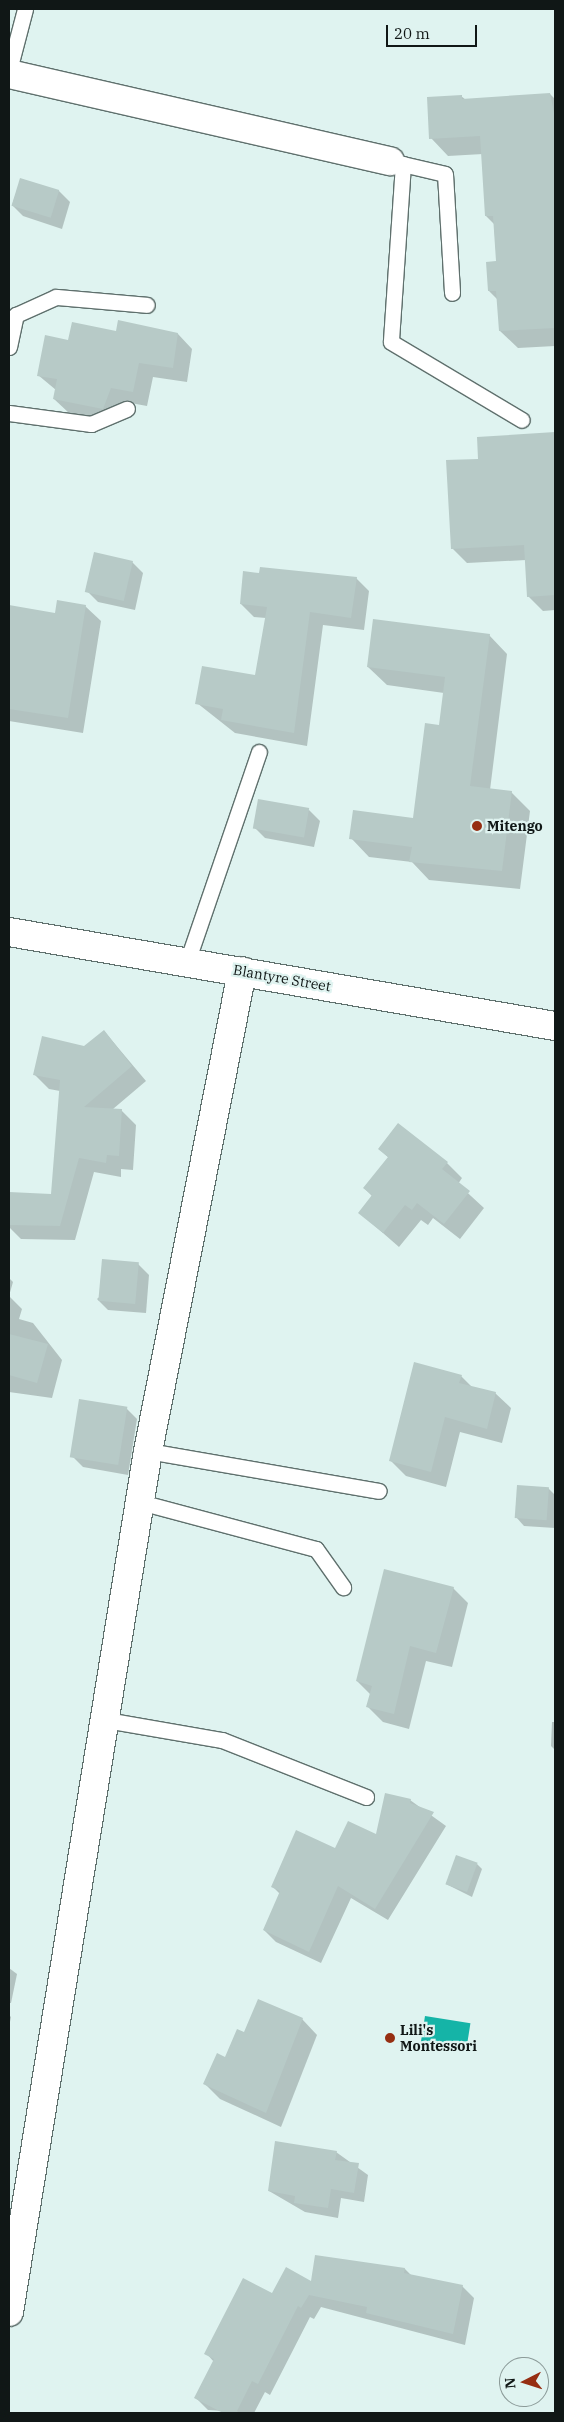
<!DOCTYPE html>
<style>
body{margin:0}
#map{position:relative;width:564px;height:2422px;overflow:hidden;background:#dff3f0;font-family:"IBM Plex Serif",serif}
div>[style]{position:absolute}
.water>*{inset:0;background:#15b4a7;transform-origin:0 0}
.shadow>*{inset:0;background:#0003}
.building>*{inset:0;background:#b7cac7;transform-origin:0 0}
.roads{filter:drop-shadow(1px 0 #5f706d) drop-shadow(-1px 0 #5f706d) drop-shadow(0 1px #5f706d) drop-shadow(0 -1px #5f706d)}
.lane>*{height:15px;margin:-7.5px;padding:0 7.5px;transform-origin:7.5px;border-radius:7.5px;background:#fff}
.street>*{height:28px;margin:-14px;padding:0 14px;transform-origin:14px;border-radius:14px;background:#fff}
.dots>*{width:14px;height:14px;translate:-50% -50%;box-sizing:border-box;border:2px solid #dff3f0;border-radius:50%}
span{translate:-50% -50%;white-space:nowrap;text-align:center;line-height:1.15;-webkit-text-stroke:4.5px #dff3f0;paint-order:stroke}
.poi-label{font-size:14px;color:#101716;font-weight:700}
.left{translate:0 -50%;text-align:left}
.street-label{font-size:14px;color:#101716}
.frame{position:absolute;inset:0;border:10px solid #101716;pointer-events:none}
.north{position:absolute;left:499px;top:2357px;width:50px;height:50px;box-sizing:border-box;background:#dff3f0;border:1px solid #8c9b99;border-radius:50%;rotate:265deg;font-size:14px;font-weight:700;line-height:20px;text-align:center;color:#101716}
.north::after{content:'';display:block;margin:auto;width:18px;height:22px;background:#962e12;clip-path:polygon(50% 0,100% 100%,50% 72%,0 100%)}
.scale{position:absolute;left:386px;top:25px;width:91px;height:22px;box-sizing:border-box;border:2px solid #101716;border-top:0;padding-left:6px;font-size:15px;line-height:18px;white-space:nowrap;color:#101716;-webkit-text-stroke:4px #dff3f0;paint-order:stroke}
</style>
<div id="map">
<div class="water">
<i style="left:425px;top:2016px;width:46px;height:26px;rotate:9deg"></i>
</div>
<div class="shadow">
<i style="clip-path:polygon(550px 94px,555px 99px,555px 346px,518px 348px,500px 331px,498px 300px,489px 291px,497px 263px,494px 224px,486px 216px,483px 154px,448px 156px,431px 138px,461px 96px,466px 100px)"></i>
<i style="clip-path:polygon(21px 179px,59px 191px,70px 202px,62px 229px,23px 216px,12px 205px)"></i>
<i style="clip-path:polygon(116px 332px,178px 334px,192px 349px,187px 382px,153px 377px,147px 406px,125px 402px,117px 423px,69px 413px,54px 399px,56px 390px,38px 375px,69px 341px)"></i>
<i style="clip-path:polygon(555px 433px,555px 610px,543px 611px,528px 596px,526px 560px,467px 563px,452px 548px,479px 460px,478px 438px)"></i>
<i style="clip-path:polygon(132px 562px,143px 573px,135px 610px,98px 602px,87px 591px)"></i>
<i style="clip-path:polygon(356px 578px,369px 591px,364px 630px,323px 625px,307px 746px,235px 733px,197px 703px,256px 677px,266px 618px,254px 617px,241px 604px)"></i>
<i style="clip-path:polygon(9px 606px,56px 614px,85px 606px,101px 621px,83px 733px,9px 721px)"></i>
<i style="clip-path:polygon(489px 635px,507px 654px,490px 790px,511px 792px,530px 811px,520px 889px,429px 880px,412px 862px,369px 857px,351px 838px,414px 819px,440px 726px,444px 693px,387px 685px,368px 667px)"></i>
<i style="clip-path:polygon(309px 810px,320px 821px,314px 847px,265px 838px,254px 827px)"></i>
<i style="clip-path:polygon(104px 1031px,146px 1081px,113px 1109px,121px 1110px,136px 1125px,133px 1170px,121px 1169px,121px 1177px,94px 1172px,75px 1240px,21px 1239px,9px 1227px,9px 1193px,52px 1196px,60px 1091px,49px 1089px,34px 1074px,84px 1048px)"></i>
<i style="clip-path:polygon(398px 1124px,447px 1163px,462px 1178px,458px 1184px,484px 1208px,460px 1239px,433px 1218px,428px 1225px,421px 1220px,399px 1247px,360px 1213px,373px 1197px,364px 1188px,389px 1158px,379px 1149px)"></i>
<i style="clip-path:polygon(138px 1264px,149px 1275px,146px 1313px,108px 1310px,97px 1299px)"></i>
<i style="clip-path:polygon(9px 1278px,13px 1282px,9px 1296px,22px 1309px,19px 1319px,33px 1323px,62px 1360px,52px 1398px,9px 1392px)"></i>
<i style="clip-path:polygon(461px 1376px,472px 1387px,495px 1393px,511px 1408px,502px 1443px,460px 1432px,446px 1487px,406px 1476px,391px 1461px)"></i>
<i style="clip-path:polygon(126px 1408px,137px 1419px,128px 1475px,83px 1467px,72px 1456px)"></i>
<i style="clip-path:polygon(548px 1488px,555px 1495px,555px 1528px,524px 1526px,516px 1517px)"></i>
<i style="clip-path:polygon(453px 1588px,468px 1603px,452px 1667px,426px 1661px,409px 1729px,383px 1722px,368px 1707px,371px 1695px,357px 1681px)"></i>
<i style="clip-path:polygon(552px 1722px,555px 1722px,555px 1750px,551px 1746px)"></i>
<i style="clip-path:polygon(410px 1800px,446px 1826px,388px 1920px,351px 1898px,321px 1963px,276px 1942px,264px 1930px,280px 1894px,272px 1886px,377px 1836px)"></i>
<i style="clip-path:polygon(477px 1864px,482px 1869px,472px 1897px,446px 1884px)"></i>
<i style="clip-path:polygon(9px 1968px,17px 1974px,11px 2003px,9px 2003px)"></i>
<i style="clip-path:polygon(9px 2015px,11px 2017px,9px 2027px)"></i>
<i style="clip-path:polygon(302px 2019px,317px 2035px,281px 2127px,220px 2099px,205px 2084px,244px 2034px)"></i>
<i style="clip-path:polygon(336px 2152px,368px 2175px,364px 2202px,341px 2198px,338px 2218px,305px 2212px,269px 2191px)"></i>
<i style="clip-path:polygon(316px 2256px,405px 2269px,412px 2276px,462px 2286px,474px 2298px,465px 2345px,321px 2307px,314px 2319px,310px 2317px,270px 2395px,265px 2392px,254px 2413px,208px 2410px,196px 2398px,214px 2362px,206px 2353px,272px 2294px,312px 2283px)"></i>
</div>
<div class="building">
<i style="clip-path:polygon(550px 93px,555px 118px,555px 328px,499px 331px,496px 291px,488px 291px,486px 262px,496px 261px,493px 216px,485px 216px,480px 136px,429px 139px,427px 97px,462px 95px,462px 99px)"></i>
<i style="left:20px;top:178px;width:41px;height:29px;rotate:17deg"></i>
<i style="clip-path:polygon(118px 320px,178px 333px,173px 368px,139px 363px,133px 392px,111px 388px,103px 409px,53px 399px,57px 379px,37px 376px,45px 335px,68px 340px,72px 322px,116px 331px)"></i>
<i style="clip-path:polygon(555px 432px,555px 595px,527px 597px,524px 545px,451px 549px,446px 460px,478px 459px,477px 437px)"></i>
<i style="left:94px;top:552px;width:40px;height:41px;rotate:13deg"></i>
<i style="clip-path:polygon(260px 567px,357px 577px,351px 618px,310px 612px,294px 733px,221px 720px,223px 709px,195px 704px,202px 666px,255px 675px,267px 607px,240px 604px,243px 571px,259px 573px)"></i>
<i style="clip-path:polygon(57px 600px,86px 605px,68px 718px,9px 709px,9px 605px,55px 613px)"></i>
<i style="clip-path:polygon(373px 619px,490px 634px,470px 786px,512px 791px,502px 871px,409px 862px,412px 847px,349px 839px,353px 810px,413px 818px,425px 723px,439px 725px,445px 677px,367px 667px)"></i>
<i style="left:258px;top:799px;width:52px;height:30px;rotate:10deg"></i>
<i style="clip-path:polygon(104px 1030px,132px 1066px,84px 1107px,122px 1109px,119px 1156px,107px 1155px,106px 1163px,79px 1158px,60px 1226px,9px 1225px,9px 1192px,51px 1194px,60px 1080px,33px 1075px,42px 1036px,84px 1046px)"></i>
<i style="clip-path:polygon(398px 1123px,448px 1162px,442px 1169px,470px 1191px,444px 1224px,417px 1203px,412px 1210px,405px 1205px,383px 1233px,358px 1213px,372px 1195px,363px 1188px,388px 1157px,378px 1149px)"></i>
<i style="left:102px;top:1259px;width:37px;height:42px;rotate:5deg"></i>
<i style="clip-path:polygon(9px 1334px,48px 1344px,37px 1383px,9px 1375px)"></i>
<i style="clip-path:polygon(414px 1362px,462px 1375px,459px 1383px,496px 1392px,487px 1429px,445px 1417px,431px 1472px,389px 1461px)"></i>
<i style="left:79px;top:1399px;width:49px;height:59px;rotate:9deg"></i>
<i style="left:517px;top:1485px;width:32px;height:33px;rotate:4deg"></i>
<i style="clip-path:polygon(384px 1569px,454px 1587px,436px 1653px,410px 1646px,394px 1714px,366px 1707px,372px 1686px,356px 1681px)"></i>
<i style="clip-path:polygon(385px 1793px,411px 1799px,410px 1803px,434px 1812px,375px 1909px,338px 1886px,309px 1952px,263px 1930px,280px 1891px,271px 1887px,296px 1830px,335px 1848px,348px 1821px,376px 1834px)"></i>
<i style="left:456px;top:1855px;width:23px;height:31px;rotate:20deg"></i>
<i style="clip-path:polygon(258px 1999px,303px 2018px,266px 2113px,203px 2084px,217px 2053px,225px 2057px,237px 2029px,244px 2032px)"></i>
<i style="clip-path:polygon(275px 2141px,337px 2151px,335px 2160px,359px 2163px,354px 2193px,331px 2189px,328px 2208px,294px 2203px,295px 2196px,268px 2191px)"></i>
<i style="clip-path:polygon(315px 2255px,405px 2268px,404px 2273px,463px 2285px,453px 2334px,366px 2313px,367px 2307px,309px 2295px,301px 2308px,298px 2306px,258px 2384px,252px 2381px,236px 2413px,223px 2413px,194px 2398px,214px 2359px,204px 2354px,243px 2278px,272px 2293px,286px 2267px,311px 2281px)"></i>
</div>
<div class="roads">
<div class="lane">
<i style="left:9px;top:70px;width:63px;rotate:-75.3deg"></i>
<i style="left:394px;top:162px;width:52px;rotate:13.2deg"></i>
<i style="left:445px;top:174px;width:119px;rotate:86.6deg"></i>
<i style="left:403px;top:164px;width:178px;rotate:93.9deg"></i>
<i style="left:391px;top:342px;width:152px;rotate:30.8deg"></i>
<i style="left:9px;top:347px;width:33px;rotate:-78deg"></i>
<i style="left:16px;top:315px;width:44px;rotate:-24.2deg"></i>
<i style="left:56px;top:297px;width:91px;rotate:5deg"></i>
<i style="left:9px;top:413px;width:83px;rotate:7.6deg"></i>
<i style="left:91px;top:424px;width:39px;rotate:-23deg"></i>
<i style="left:187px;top:962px;width:222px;rotate:-71.1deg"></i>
<i style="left:148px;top:1451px;width:234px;rotate:9.8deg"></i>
<i style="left:140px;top:1502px;width:182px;rotate:15deg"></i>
<i style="left:316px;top:1549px;width:47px;rotate:54.6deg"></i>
<i style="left:106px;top:1720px;width:118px;rotate:9.8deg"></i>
<i style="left:222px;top:1740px;width:155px;rotate:21.6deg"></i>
</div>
<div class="street">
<i style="left:9px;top:74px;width:391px;rotate:12.9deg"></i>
<i style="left:9px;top:932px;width:554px;rotate:9.77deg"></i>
<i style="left:9px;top:2312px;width:872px;rotate:-80.83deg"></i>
<i style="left:148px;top:1451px;width:489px;rotate:-78.9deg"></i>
</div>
</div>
<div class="dots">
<i style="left:477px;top:826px;background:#962e12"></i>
<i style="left:390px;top:2038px;background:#962e12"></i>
</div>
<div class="poi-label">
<span class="left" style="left:487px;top:826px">Mitengo</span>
<span class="left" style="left:400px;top:2038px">Lili's<br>Montessori</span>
</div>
<div class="street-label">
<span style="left:282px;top:978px;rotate:10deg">Blantyre Street</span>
</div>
<div class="frame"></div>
<div class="north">N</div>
<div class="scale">20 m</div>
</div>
